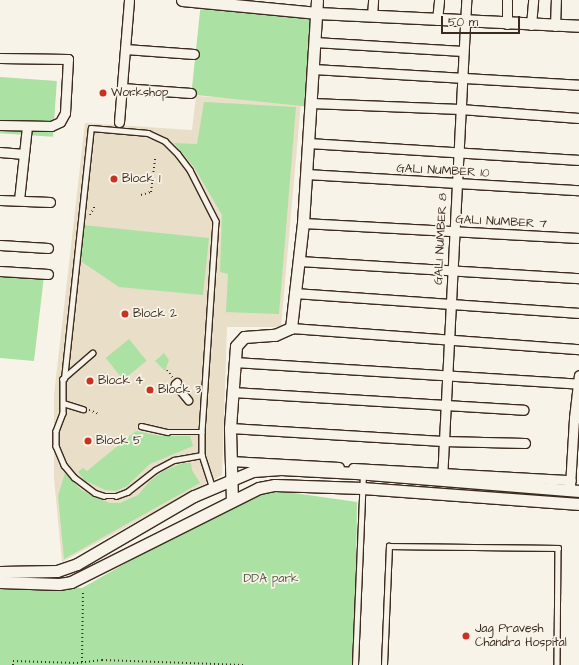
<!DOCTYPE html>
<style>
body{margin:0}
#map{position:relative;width:579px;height:665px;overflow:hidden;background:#f7f3e8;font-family:"Architects Daughter",sans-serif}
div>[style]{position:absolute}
.built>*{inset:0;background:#e9dec8}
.green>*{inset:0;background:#ace1a4;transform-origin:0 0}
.path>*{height:2px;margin-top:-1px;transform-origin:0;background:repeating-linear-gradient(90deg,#3b2a1e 0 1px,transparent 0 4px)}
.roads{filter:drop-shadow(1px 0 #3b2a1e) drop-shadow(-1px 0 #3b2a1e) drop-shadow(0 1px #3b2a1e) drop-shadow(0 -1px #3b2a1e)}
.service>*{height:4.5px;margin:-2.25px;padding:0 2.25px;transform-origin:2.25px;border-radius:2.25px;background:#f7f3e8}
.pedestrian>*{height:7px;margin:-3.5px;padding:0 3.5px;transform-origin:3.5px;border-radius:3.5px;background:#f7f3e8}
.minor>*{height:9px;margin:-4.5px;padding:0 4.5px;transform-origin:4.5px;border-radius:4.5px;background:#f7f3e8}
.tertiary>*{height:11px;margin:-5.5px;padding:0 5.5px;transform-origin:5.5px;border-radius:5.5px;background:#f7f3e8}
.dots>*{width:11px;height:11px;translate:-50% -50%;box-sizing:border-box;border:2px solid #f7f3e8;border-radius:50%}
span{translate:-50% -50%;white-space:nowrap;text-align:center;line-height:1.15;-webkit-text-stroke:3.5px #f7f3e8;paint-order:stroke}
.poi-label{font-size:12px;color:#3b2a1e}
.left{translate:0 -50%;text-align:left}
.street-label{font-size:12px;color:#3b2a1e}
.park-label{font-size:12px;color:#575840}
.scale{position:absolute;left:441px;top:16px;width:79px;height:18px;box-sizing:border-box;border:2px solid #3b2a1e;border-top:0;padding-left:5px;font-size:12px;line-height:14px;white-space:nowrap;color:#3b2a1e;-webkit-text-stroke:3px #f7f3e8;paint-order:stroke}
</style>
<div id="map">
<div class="built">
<i style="clip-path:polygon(196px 96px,301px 102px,281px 327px,227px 327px,222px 475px,62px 562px,54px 478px,54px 395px,85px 123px,192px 130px)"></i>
</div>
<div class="green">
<i style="left:201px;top:2px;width:118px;height:93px;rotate:6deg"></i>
<i style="left:0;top:77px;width:57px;height:56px;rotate:4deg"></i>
<i style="clip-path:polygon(204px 102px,296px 107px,279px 314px,226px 312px,228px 274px,220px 272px,222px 215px,194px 167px,174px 143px,197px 144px)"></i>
<i style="clip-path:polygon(83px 225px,209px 238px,203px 295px,119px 287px,79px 260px)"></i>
<i style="clip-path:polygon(0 273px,44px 276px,34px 361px,0 358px)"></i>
<i style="left:129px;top:339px;width:28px;height:30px;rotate:51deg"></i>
<i style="clip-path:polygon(164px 353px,169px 360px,165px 371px,155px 361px)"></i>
<i style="clip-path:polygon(136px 431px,160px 436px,190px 436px,193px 446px,150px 464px,127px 486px,116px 491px,105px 490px,84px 480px,78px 472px,83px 468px,87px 471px)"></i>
<i style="clip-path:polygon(183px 463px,191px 463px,192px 470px,200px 483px,64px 559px,58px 496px,65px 473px,80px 489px,94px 497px,110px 503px,120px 503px,138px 495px,149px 482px,163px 471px)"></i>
<i style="clip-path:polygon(259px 488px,357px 502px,355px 665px,0 665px,0 583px,82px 588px)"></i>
</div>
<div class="path">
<i style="left:141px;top:195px;width:10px;rotate:-17deg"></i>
<i style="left:151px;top:192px;width:34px;rotate:-83deg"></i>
<i style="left:90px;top:215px;width:10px;rotate:-61deg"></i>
<i style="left:167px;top:370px;width:9px;rotate:54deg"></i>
<i style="left:89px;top:410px;width:9px;rotate:21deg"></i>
<i style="left:82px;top:662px;width:69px;rotate:-89.2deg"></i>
<i style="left:13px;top:665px;width:4px;rotate:-90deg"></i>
<i style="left:13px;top:661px;width:64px;rotate:1.8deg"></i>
<i style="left:77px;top:663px;width:25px;rotate:-7deg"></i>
<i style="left:102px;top:660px;width:142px;rotate:2deg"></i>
</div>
<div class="roads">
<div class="service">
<i style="left:93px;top:353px;width:40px;rotate:139deg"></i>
<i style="left:63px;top:379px;width:34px;rotate:90deg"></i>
<i style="left:63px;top:413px;width:19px;rotate:111deg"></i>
<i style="left:56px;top:431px;width:15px;rotate:90deg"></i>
<i style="left:56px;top:446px;width:21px;rotate:67deg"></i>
<i style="left:64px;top:465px;width:16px;rotate:50deg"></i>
<i style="left:74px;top:477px;width:26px;rotate:37deg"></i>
<i style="left:95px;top:493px;width:9px;rotate:18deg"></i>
<i style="left:104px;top:496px;width:12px"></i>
<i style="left:116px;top:496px;width:12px;rotate:-20deg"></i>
<i style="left:127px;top:492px;width:36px;rotate:-38deg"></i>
<i style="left:155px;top:470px;width:21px;rotate:-28deg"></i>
<i style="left:174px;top:460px;width:28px;rotate:-10deg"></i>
<i style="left:64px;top:379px;width:252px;rotate:-83.9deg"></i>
<i style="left:91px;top:128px;width:57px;rotate:5deg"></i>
<i style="left:148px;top:133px;width:19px;rotate:25deg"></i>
<i style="left:165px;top:141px;width:18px;rotate:45deg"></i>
<i style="left:178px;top:154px;width:20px;rotate:53deg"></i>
<i style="left:190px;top:170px;width:57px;rotate:63deg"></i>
<i style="left:216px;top:221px;width:211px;rotate:93.8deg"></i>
<i style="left:202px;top:432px;width:23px;rotate:90deg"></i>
<i style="left:202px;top:455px;width:35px;rotate:72deg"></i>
<i style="left:63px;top:403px;width:21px;rotate:17deg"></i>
<i style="left:141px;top:426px;width:27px;rotate:13deg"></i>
<i style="left:167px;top:432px;width:35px"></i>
<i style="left:355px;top:665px;width:191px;rotate:-87.6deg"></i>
<i style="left:384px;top:665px;width:119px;rotate:-87.6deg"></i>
<i style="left:389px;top:546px;width:169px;rotate:0.7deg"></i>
<i style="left:558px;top:548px;width:117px;rotate:90.5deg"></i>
</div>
<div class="pedestrian">
<i style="left:177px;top:382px;width:3px;rotate:135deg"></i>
<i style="left:175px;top:384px;width:21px;rotate:51deg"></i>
</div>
<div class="minor">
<i style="left:372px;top:16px;width:16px;rotate:-86deg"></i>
<i style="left:437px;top:20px;width:20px;rotate:-84deg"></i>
<i style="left:507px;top:24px;width:24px;rotate:-90deg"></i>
<i style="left:531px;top:25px;width:25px;rotate:-85deg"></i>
<i style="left:555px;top:26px;width:26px;rotate:-88deg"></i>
<i style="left:314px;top:42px;width:149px;rotate:3.5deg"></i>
<i style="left:125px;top:49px;width:69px;rotate:4.1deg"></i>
<i style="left:0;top:58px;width:68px;rotate:0.8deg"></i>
<i style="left:68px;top:59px;width:54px;rotate:93.2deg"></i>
<i style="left:65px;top:113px;width:10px;rotate:119deg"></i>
<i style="left:60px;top:122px;width:10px;rotate:156deg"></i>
<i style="left:51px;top:126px;width:51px;rotate:-178.9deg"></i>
<i style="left:313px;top:69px;width:266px;rotate:3.4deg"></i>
<i style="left:122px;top:88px;width:69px;rotate:4.1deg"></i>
<i style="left:311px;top:103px;width:149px;rotate:2.3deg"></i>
<i style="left:460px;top:109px;width:119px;rotate:4.3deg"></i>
<i style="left:119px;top:122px;width:122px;rotate:-85.3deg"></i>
<i style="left:308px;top:143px;width:272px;rotate:3.6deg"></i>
<i style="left:0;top:152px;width:24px;rotate:5deg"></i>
<i style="left:306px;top:174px;width:273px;rotate:3.4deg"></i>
<i style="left:0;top:200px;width:50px;rotate:2.3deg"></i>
<i style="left:19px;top:200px;width:74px;rotate:-83.8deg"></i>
<i style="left:303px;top:223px;width:276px;rotate:3.1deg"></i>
<i style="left:0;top:245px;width:48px;rotate:3.6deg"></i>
<i style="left:299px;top:261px;width:281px;rotate:3.5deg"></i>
<i style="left:0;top:271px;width:48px;rotate:3.6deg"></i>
<i style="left:294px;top:293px;width:286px;rotate:4deg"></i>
<i style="left:291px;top:328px;width:289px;rotate:4.2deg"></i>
<i style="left:234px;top:362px;width:346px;rotate:3.6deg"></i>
<i style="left:232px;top:392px;width:292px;rotate:3.5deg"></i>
<i style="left:574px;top:418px;width:43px;rotate:-83.4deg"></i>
<i style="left:230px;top:428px;width:213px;rotate:3.5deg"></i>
<i style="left:443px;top:441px;width:82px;rotate:1.4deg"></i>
<i style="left:230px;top:461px;width:109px;rotate:3.2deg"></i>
<i style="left:353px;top:468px;width:218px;rotate:3.2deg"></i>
<i style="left:442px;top:480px;width:481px;rotate:-87.1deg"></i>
<i style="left:570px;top:486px;width:68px;rotate:-86.6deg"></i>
<i style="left:574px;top:418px;width:5px"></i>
</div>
<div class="tertiary">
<i style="left:182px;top:0;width:136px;rotate:5.5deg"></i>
<i style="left:317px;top:13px;width:262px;rotate:2.8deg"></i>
<i style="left:232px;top:501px;width:73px;rotate:-91.6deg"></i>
<i style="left:230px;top:428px;width:82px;rotate:-85.8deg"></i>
<i style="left:236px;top:346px;width:12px;rotate:-48deg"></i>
<i style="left:244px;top:337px;width:31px;rotate:-4deg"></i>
<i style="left:275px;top:335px;width:17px;rotate:-24deg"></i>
<i style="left:291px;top:328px;width:106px;rotate:-83.5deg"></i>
<i style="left:303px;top:223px;width:223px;rotate:-86.4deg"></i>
<i style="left:0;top:572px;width:57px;rotate:-1deg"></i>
<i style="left:57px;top:571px;width:21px;rotate:-19deg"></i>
<i style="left:77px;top:564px;width:135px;rotate:-30.2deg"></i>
<i style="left:194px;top:496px;width:64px;rotate:-23deg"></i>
<i style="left:253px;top:471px;width:28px;rotate:-4deg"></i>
<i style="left:281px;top:469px;width:75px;rotate:3.1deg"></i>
<i style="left:356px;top:473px;width:224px;rotate:4.6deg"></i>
<i style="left:0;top:582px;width:59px;rotate:1.9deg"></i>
<i style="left:59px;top:584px;width:12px;rotate:-9deg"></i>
<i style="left:71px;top:582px;width:210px;rotate:-26.6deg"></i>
<i style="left:259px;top:488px;width:16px;rotate:-11deg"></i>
<i style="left:275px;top:485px;width:87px;rotate:2deg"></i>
<i style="left:362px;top:488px;width:218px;rotate:4.2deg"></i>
</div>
</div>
<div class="dots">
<i style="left:103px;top:93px;background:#c8321e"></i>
<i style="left:114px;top:179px;background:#c8321e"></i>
<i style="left:125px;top:314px;background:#c8321e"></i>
<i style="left:90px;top:381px;background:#c8321e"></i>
<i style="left:150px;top:390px;background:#c8321e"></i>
<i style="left:88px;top:441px;background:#c8321e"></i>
<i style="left:466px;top:636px;background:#c8321e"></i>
</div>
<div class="poi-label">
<span class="left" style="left:111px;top:93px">Workshop</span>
<span class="left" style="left:122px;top:179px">Block 1</span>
<span class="left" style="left:133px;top:314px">Block 2</span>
<span class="left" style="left:98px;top:381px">Block 4</span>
<span class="left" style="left:158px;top:390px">Block 3</span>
<span class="left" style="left:96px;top:441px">Block 5</span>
<span class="left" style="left:475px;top:636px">Jag Pravesh<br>Chandra Hospital</span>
</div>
<div class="street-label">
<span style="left:443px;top:171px;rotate:3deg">GALI NUMBER 10</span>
<span style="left:501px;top:222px;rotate:3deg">GALI NUMBER 7</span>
<span style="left:441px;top:239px;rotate:-87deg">GALI NUMBER 8</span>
</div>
<div class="park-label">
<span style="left:271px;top:579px">DDA park</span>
</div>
<div class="scale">50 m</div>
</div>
